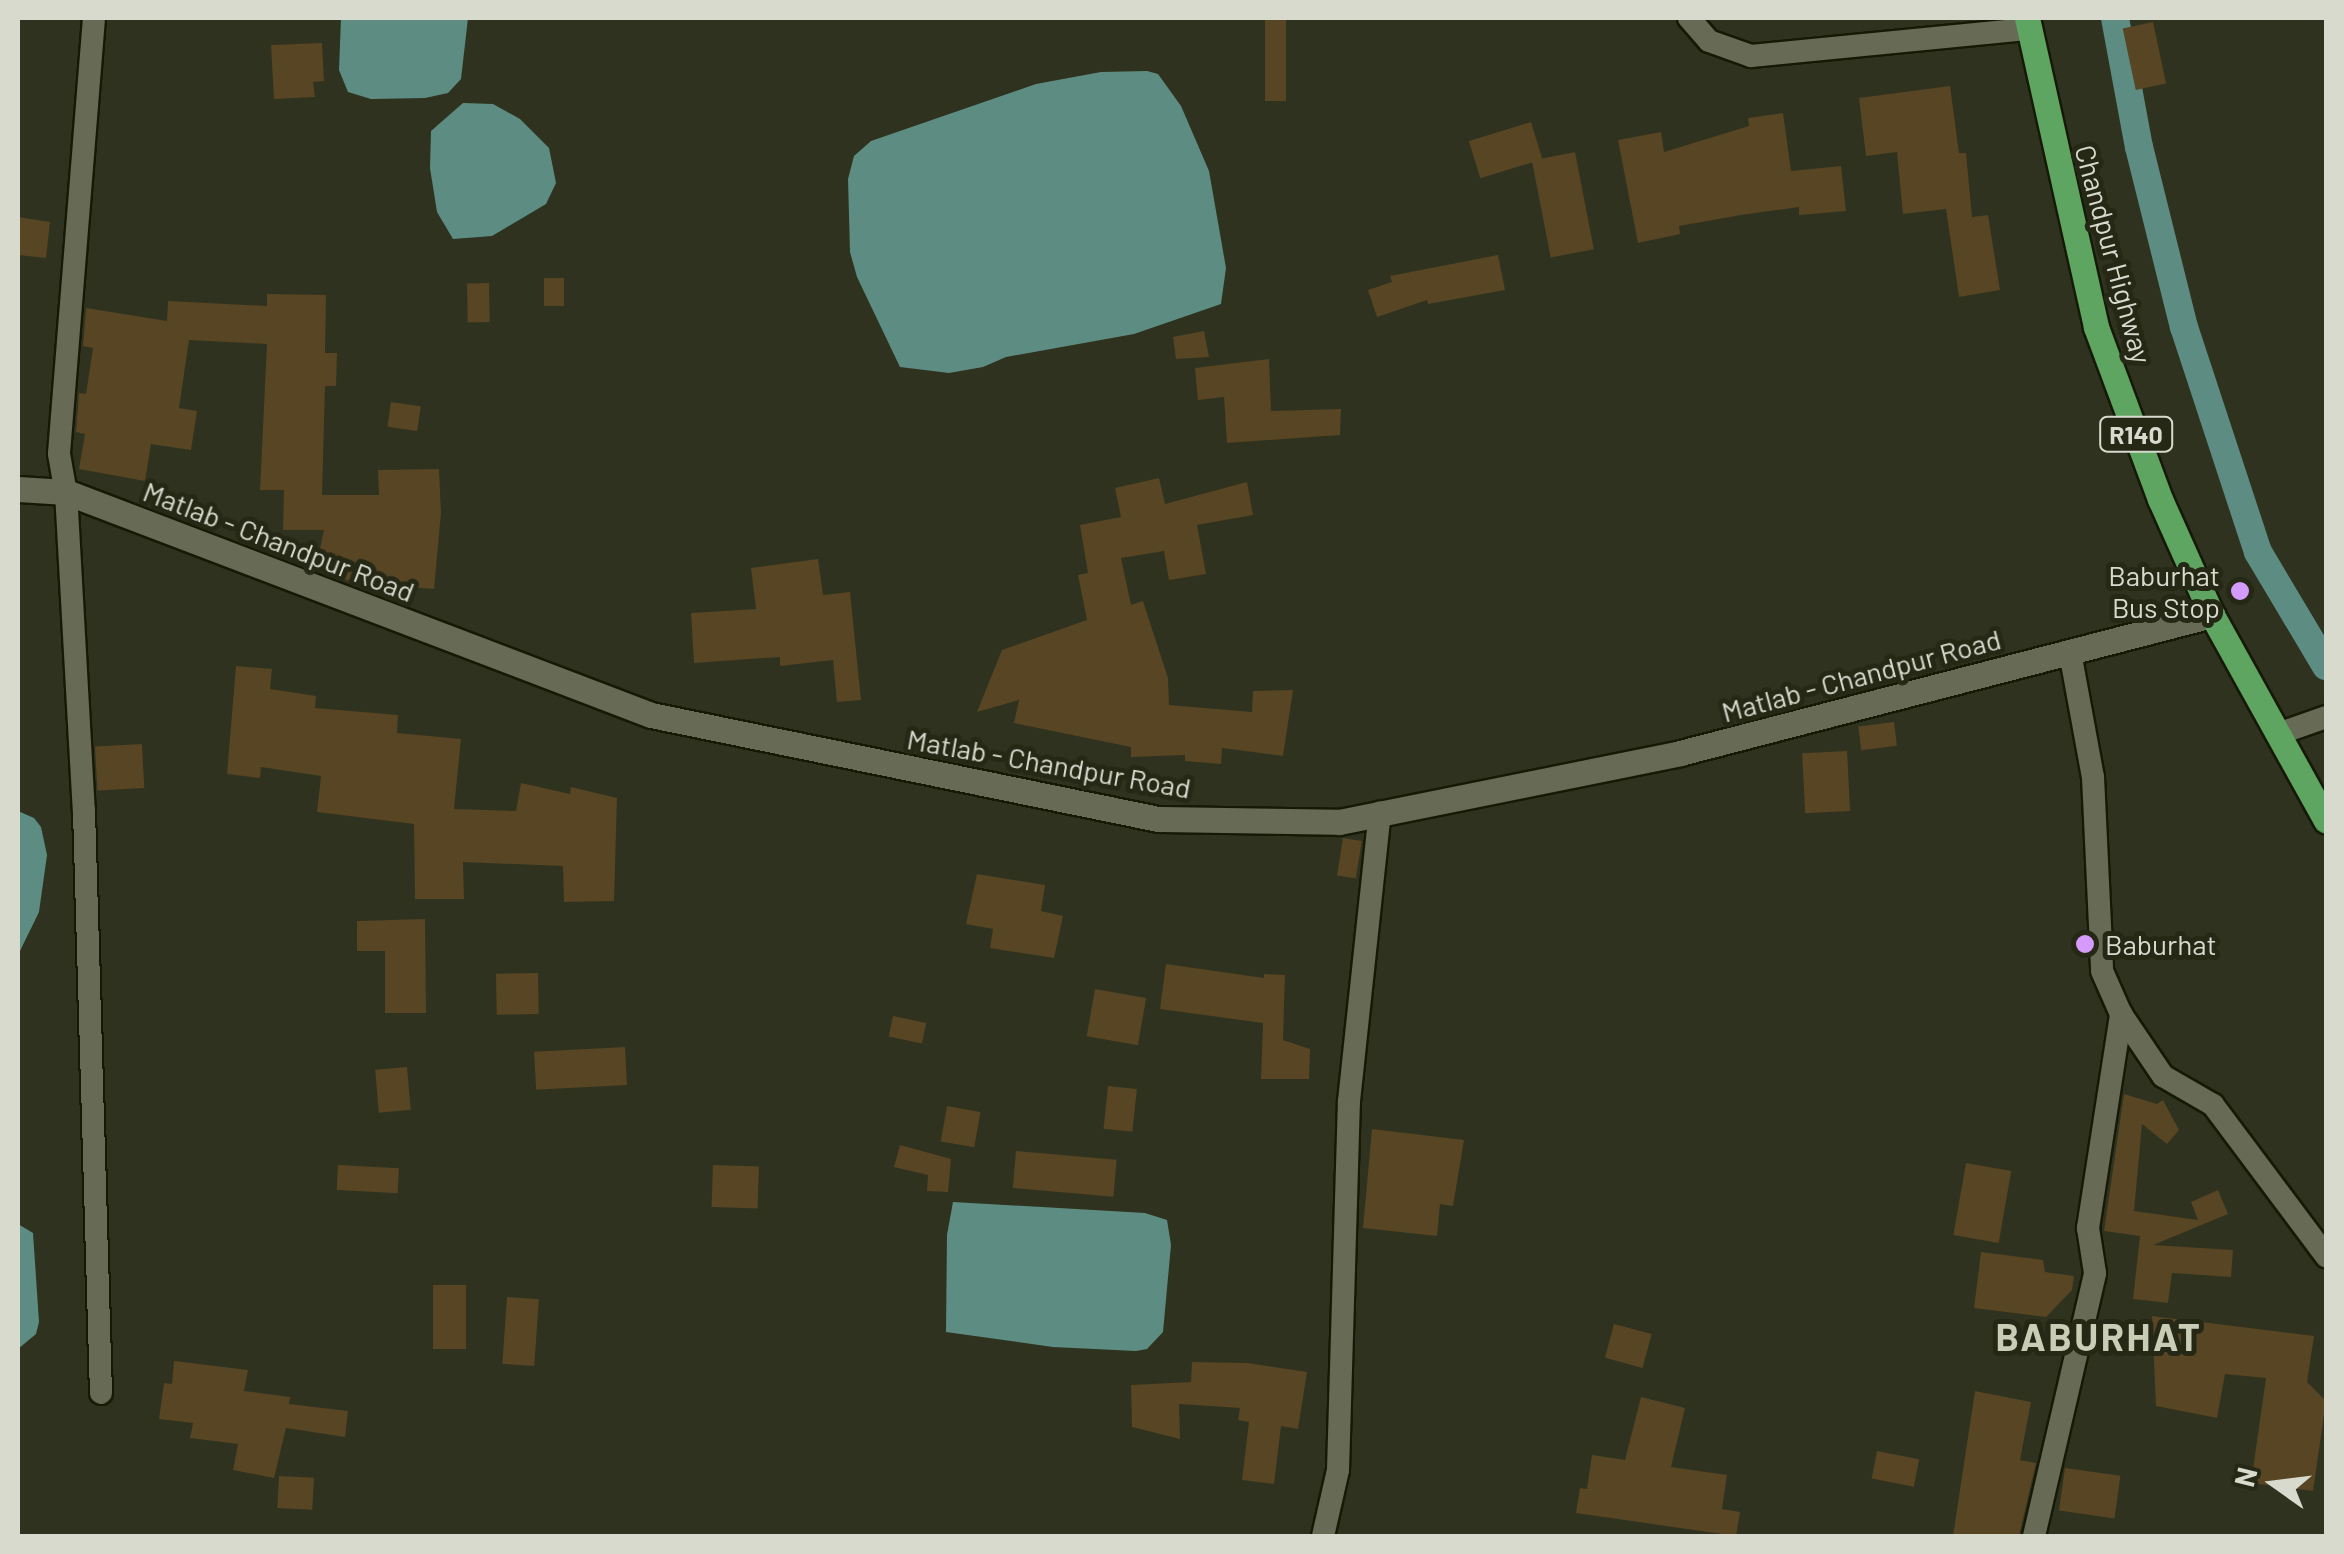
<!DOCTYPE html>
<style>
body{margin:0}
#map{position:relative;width:2344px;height:1554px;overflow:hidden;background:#2f321e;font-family:Barlow,sans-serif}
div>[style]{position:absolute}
.water>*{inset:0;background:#5d8d82}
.canal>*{height:28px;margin:-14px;padding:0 14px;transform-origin:14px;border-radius:14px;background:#5d8d82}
.building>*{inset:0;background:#574524;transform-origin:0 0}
.roads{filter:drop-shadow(2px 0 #171907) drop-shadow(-2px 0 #171907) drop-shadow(0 2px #171907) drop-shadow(0 -2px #171907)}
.street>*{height:22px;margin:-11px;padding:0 11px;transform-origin:11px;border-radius:11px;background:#676a55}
.secondary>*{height:25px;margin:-12.5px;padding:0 12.5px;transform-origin:12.5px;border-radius:12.5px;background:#676a55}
.primary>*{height:25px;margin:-12.5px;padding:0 12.5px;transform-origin:12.5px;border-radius:12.5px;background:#5ea562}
.dots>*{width:28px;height:28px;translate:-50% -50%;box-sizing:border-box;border:5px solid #252815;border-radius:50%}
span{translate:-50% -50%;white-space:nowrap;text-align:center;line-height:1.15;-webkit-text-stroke:10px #252815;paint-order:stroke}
.shield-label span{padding:2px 8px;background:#252815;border:2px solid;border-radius:8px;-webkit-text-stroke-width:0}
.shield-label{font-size:25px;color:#d8dace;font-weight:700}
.street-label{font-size:28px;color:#d8dace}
.poi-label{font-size:28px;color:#d8dace}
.right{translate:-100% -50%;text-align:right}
.left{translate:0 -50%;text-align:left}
.district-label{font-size:38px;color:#c9cdb5;font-weight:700;letter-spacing:2.5px}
.frame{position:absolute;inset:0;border:20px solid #d8dace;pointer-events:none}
.north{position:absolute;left:2224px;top:1434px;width:100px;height:100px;-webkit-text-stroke:8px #252815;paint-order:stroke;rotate:284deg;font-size:28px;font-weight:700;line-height:40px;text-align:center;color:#d8dace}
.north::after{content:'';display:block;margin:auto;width:35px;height:45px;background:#d8dace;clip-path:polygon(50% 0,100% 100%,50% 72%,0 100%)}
</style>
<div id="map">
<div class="water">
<i style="clip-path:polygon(341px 18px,468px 18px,461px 79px,448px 93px,425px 98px,371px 99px,348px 92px,339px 70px)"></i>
<i style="clip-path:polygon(1147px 71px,1158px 74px,1181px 106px,1209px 171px,1226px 268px,1221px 304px,1134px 334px,1006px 357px,983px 367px,949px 373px,900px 367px,857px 277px,850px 252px,848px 179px,854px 156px,871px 141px,1036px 84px,1101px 72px)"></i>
<i style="clip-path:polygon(463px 103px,493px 104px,520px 119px,549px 148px,556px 183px,546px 204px,492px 236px,453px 239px,437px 212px,430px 168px,431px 131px)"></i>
<i style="clip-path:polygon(18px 811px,34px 818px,41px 827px,47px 855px,39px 912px,18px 955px)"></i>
<i style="clip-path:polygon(953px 1202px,1145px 1213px,1167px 1220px,1171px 1245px,1163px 1332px,1147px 1349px,1136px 1351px,1053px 1347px,946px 1332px,947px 1235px)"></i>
<i style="clip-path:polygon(18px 1224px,33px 1233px,39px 1322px,36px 1334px,18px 1349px)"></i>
</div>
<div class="canal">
<i style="left:2115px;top:18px;width:131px;rotate:79.5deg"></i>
<i style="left:2139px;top:147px;width:186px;rotate:76deg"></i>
<i style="left:2184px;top:327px;width:237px;rotate:71.8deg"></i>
<i style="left:2258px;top:552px;width:133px;rotate:59.2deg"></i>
</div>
<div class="building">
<i style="left:1265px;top:18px;width:21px;height:83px"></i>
<i style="left:2153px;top:22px;width:63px;height:31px;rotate:78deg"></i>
<i style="clip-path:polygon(322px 43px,324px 81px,313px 82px,315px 97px,274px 99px,271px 45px)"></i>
<i style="clip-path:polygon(1950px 86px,1959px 153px,1966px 153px,1972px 217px,1988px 215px,2000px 290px,1959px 297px,1946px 209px,1903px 214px,1897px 152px,1866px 156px,1859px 98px)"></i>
<i style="clip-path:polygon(1783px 113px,1791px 171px,1841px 166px,1846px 211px,1799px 215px,1799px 207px,1741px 215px,1679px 226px,1680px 234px,1638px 243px,1618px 140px,1661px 132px,1664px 152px,1749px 126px,1748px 118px)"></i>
<i style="left:1531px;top:122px;width:39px;height:65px;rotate:73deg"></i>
<i style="left:1575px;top:152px;width:99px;height:44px;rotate:79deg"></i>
<i style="clip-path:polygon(18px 217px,50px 222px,46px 258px,18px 255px)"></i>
<i style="clip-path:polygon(1498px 255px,1505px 290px,1428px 304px,1427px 300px,1377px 317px,1368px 290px,1392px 282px,1390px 276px)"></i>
<i style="left:544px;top:278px;width:20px;height:28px"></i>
<i style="left:489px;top:283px;width:39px;height:22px;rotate:89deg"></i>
<i style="clip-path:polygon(267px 294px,326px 295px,325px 353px,337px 353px,336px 386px,325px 386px,322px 495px,379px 495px,378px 470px,439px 469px,441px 513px,434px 589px,357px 583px,330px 575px,334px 557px,319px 553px,324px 530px,283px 530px,284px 490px,260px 490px,267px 344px,189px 340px,179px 408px,197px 411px,191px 450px,151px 444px,145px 481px,79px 469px,85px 434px,76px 432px,79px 393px,86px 394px,93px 348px,83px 346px,86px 308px,167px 321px,168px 301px,267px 306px)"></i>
<i style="clip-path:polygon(1204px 331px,1209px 357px,1176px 359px,1173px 337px)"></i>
<i style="clip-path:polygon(1269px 359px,1271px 411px,1341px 409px,1340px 435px,1227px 443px,1224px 397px,1198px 400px,1195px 368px)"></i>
<i style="left:391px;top:402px;width:30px;height:25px;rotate:8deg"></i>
<i style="clip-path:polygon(1159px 478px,1165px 504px,1247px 482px,1253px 515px,1197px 525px,1206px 574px,1169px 580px,1164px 551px,1121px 558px,1131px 605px,1143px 601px,1152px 629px,1168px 678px,1169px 705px,1252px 712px,1253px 691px,1293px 690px,1283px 756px,1222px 748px,1221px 764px,1185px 761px,1185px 755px,1131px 757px,1131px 747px,1014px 723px,1019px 700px,977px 712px,1002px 650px,1087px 620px,1078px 575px,1088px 573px,1080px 525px,1121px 517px,1115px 488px)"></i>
<i style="clip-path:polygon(818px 559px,823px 595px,850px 592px,861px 700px,837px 702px,833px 660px,780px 666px,780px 657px,694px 663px,691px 613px,756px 609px,751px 568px)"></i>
<i style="clip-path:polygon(236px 666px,272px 669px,270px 689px,316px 696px,315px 708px,398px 715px,397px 733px,461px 739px,454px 809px,516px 811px,521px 783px,570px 794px,571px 787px,617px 798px,614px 901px,564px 902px,563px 866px,463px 862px,464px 899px,415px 899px,414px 824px,317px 812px,321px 776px,261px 767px,260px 778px,227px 774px)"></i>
<i style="left:1894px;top:722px;width:24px;height:36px;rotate:83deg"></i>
<i style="left:142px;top:744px;width:44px;height:47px;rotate:87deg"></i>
<i style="left:1847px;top:751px;width:60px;height:45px;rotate:87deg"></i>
<i style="left:1343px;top:838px;width:19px;height:38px;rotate:9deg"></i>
<i style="clip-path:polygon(977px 874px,1045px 885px,1041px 911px,1063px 916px,1054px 958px,990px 948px,993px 929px,966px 924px)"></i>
<i style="clip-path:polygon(425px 919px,426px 1013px,385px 1013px,385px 951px,357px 951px,357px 921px)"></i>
<i style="clip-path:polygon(1166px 964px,1264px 978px,1264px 974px,1285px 975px,1283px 1040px,1310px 1049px,1309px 1079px,1261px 1079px,1263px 1023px,1160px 1009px)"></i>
<i style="left:538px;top:973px;width:41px;height:42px;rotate:89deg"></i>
<i style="left:1095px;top:989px;width:52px;height:48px;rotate:10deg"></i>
<i style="left:893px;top:1016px;width:34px;height:21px;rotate:12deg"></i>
<i style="left:625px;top:1047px;width:38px;height:91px;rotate:87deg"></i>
<i style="left:407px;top:1067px;width:43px;height:32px;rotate:85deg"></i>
<i style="left:1108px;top:1086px;width:29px;height:43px;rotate:6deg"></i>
<i style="clip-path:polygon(2124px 1094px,2157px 1104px,2163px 1100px,2179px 1130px,2167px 1144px,2142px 1124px,2134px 1211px,2198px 1220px,2191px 1202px,2218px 1190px,2228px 1214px,2153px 1245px,2233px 1250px,2231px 1277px,2172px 1273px,2168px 1303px,2133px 1299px,2140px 1236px,2104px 1231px)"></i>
<i style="left:947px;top:1106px;width:34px;height:36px;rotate:10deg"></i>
<i style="clip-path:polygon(1372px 1129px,1464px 1140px,1453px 1206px,1440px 1204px,1437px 1236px,1363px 1228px)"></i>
<i style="clip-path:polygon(900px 1145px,951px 1159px,948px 1192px,927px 1191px,928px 1175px,894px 1167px)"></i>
<i style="left:1016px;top:1151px;width:101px;height:37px;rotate:5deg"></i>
<i style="left:1966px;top:1163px;width:46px;height:73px;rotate:10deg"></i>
<i style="left:338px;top:1165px;width:61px;height:25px;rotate:3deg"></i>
<i style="left:713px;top:1165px;width:46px;height:42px;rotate:2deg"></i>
<i style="clip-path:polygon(1981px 1252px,2043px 1260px,2045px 1272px,2074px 1276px,2072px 1290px,2046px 1317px,1974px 1308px)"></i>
<i style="left:433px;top:1285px;width:33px;height:64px"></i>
<i style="left:507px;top:1297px;width:32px;height:67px;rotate:4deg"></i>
<i style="clip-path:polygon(2152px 1316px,2314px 1336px,2307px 1382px,2326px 1401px,2313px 1491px,2251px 1483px,2266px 1378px,2225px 1374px,2217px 1418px,2156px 1406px)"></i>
<i style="left:1614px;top:1324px;width:39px;height:35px;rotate:15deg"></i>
<i style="clip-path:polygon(174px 1361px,248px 1370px,244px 1391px,290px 1397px,289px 1404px,348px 1411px,345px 1437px,286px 1428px,274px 1478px,233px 1470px,238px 1444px,190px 1438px,193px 1423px,159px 1419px,164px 1383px,172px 1384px)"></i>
<i style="clip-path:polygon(1192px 1362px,1247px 1363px,1307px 1372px,1298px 1429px,1281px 1426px,1274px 1484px,1242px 1480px,1249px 1422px,1238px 1420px,1240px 1408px,1179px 1404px,1180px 1439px,1132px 1427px,1131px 1385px,1191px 1382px)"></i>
<i style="clip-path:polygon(1975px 1391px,2031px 1402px,2020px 1460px,2036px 1463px,2019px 1536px,1953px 1536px)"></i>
<i style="clip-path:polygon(1641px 1397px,1685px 1408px,1671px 1467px,1727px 1475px,1722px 1509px,1740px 1512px,1736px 1536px,1576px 1513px,1580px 1488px,1587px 1489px,1592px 1455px,1625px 1460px)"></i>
<i style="left:1877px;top:1451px;width:43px;height:28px;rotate:11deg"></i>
<i style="left:2065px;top:1468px;width:56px;height:43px;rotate:8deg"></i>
<i style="left:279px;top:1476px;width:35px;height:32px;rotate:3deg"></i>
</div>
<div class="roads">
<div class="street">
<i style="left:94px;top:18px;width:437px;rotate:94.6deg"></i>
<i style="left:59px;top:454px;width:39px;rotate:80deg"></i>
<i style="left:66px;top:492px;width:320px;rotate:86.8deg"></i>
<i style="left:84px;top:811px;width:582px;rotate:88.33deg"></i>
<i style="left:1689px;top:18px;width:30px;rotate:49deg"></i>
<i style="left:1709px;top:41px;width:45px;rotate:19.7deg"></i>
<i style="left:1751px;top:56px;width:277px;rotate:-5.6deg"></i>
<i style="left:2070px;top:652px;width:127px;rotate:79.6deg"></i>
<i style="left:2093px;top:777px;width:194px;rotate:87.3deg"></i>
<i style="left:2102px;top:971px;width:47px;rotate:66.2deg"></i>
<i style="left:2121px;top:1014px;width:75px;rotate:55.9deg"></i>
<i style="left:2163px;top:1076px;width:58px;rotate:30.1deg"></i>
<i style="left:2213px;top:1105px;width:189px;rotate:53.2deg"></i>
<i style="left:2278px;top:734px;width:51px;rotate:-19.5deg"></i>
<i style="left:1323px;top:1536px;width:68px;rotate:-77.2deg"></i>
<i style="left:1338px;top:1470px;width:369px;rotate:-88.3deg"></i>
<i style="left:1349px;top:1101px;width:290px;rotate:-83.9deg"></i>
<i style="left:2034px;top:1536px;width:270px;rotate:-76.9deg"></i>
<i style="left:2095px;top:1273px;width:46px;rotate:-98.8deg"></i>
<i style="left:2088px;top:1228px;width:217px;rotate:-81.2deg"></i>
</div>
<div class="secondary">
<i style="left:18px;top:489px;width:48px;rotate:3.6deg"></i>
<i style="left:66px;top:492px;width:626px;rotate:20.87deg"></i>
<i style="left:651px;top:715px;width:518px;rotate:11.59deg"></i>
<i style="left:1158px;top:819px;width:181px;rotate:0.9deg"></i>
<i style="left:1339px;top:822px;width:348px;rotate:-11.4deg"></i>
<i style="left:1680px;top:753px;width:550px;rotate:-14.54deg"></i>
</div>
<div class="primary">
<i style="left:2027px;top:18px;width:317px;rotate:77.4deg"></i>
<i style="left:2096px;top:327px;width:184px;rotate:69.6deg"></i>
<i style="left:2160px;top:499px;width:127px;rotate:65.9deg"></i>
<i style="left:2212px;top:615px;width:235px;rotate:61deg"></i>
</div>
</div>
<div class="dots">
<i style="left:2240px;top:591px;background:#d59bfa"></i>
<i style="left:2085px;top:944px;background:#d59bfa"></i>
</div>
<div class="shield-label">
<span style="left:2136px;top:434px">R140</span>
</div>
<div class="street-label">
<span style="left:2114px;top:254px;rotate:75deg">Chandpur Highway</span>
<span style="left:279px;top:541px;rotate:21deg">Matlab - Chandpur Road</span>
<span style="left:1861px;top:675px;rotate:-15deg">Matlab - Chandpur Road</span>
<span style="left:1049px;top:763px;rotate:10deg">Matlab - Chandpur Road</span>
</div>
<div class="poi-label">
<span class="right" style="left:2220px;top:591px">Baburhat<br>Bus Stop</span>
<span class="left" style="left:2105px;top:944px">Baburhat</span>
</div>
<div class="district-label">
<span style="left:2099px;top:1337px">BABURHAT</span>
</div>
<div class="frame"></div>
<div class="north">N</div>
</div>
